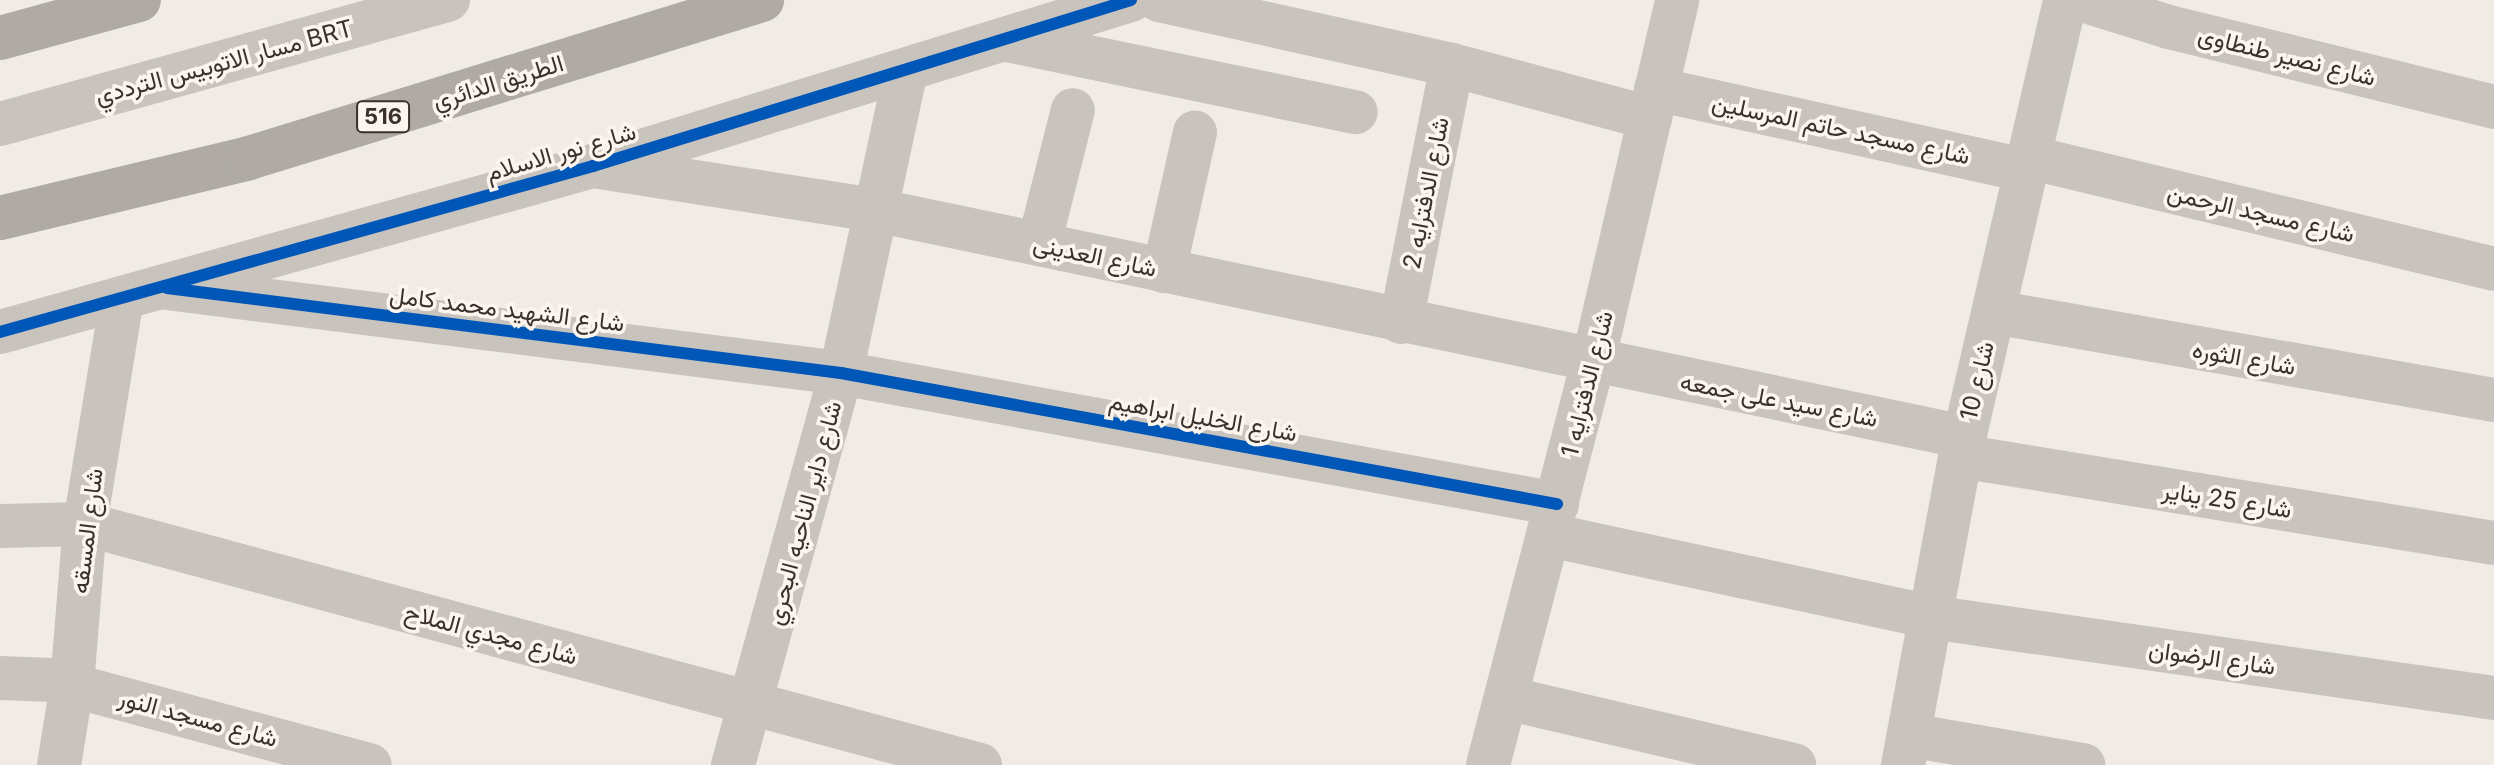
<!DOCTYPE html>
<meta charset="utf-8">
<style>
body{margin:0}
#map{position:relative;width:2494px;height:765px;overflow:hidden;background:#f0ebe5;font-family:Inter,Vazirmatn,sans-serif}
div>[style]{position:absolute}
.minor>*{height:44px;margin:-22px;padding:0 22px;transform-origin:22px;border-radius:22px;background:#c9c3be}
.highway>*{height:44px;margin:-22px;padding:0 22px;transform-origin:22px;border-radius:22px;background:#afaaa4}
.cycleway>*{height:12px;margin:-6px;padding:0 6px;transform-origin:6px;border-radius:6px;background:#0057b8}
span{translate:-50% -50%;white-space:nowrap;text-align:center;line-height:1.15;-webkit-text-stroke:7px #fbf5ee;paint-order:stroke}
.shield-label span{padding:2px 6px;background:#fbf5ee;border:2px solid;border-radius:6px;-webkit-text-stroke-width:0}
.shield-label{font-size:22px;color:#3b302b;font-weight:700}
.street-label{font-size:24px;color:#3b302b}
</style>
<div id="map">
<div class="minor">
<i style="left:1159px;top:0;width:300px;rotate:12.5deg"></i>
<i style="left:1452px;top:65px;width:205px;rotate:15deg"></i>
<i style="left:2082px;top:0;width:91px;rotate:17.2deg"></i>
<i style="left:2169px;top:27px;width:335px;rotate:13.8deg"></i>
<i style="left:1007px;top:40px;width:356px;rotate:11.7deg"></i>
<i style="left:1656px;top:89px;width:378px;rotate:12.4deg"></i>
<i style="left:0;top:124px;width:465px;rotate:-15.5deg"></i>
<i style="left:2028px;top:157px;width:479px;rotate:13.5deg"></i>
<i style="left:593px;top:166px;width:285px;rotate:8.9deg"></i>
<i style="left:875px;top:210px;width:1112px;rotate:11.77deg"></i>
<i style="left:1039px;top:244px;width:138px;rotate:-75.8deg"></i>
<i style="left:1164px;top:271px;width:142px;rotate:-77.4deg"></i>
<i style="left:167px;top:288px;width:679px;rotate:7.19deg"></i>
<i style="left:841px;top:373px;width:728px;rotate:10.37deg"></i>
<i style="left:1994px;top:312px;width:508px;rotate:9.98deg"></i>
<i style="left:1401px;top:322px;width:262px;rotate:-78.8deg"></i>
<i style="left:0;top:332px;width:616px;rotate:-15.64deg"></i>
<i style="left:593px;top:166px;width:563px;rotate:-17.15deg"></i>
<i style="left:1960px;top:456px;width:541px;rotate:9.25deg"></i>
<i style="left:0;top:526px;width:85px;rotate:-1.3deg"></i>
<i style="left:85px;top:524px;width:927px;rotate:15.07deg"></i>
<i style="left:1549px;top:535px;width:390px;rotate:12.1deg"></i>
<i style="left:1930px;top:617px;width:570px;rotate:8.17deg"></i>
<i style="left:0;top:678px;width:52px;rotate:2.2deg"></i>
<i style="left:52px;top:680px;width:329px;rotate:15deg"></i>
<i style="left:1506px;top:698px;width:296px;rotate:13.1deg"></i>
<i style="left:1909px;top:735px;width:177px;rotate:9.8deg"></i>
<i style="left:59px;top:765px;width:81px;rotate:-80.8deg"></i>
<i style="left:72px;top:685px;width:162px;rotate:-85.4deg"></i>
<i style="left:85px;top:524px;width:229px;rotate:-80.7deg"></i>
<i style="left:733px;top:765px;width:407px;rotate:-74.6deg"></i>
<i style="left:841px;top:373px;width:309px;rotate:-77.9deg"></i>
<i style="left:1488px;top:765px;width:416px;rotate:-75.4deg"></i>
<i style="left:1593px;top:362px;width:372px;rotate:-76.9deg"></i>
<i style="left:1903px;top:765px;width:314px;rotate:-79.5deg"></i>
<i style="left:1960px;top:456px;width:468px;rotate:-77deg"></i>
</div>
<div class="highway">
<i style="left:0;top:38px;width:144px;rotate:-15.3deg"></i>
<i style="left:0;top:218px;width:256px;rotate:-13.5deg"></i>
<i style="left:249px;top:158px;width:537px;rotate:-17.12deg"></i>
</div>
<div class="cycleway">
<i style="left:167px;top:288px;width:679px;rotate:7.19deg"></i>
<i style="left:841px;top:373px;width:728px;rotate:10.37deg"></i>
<i style="left:0;top:332px;width:616px;rotate:-15.64deg"></i>
<i style="left:593px;top:166px;width:563px;rotate:-17.15deg"></i>
</div>
<div class="shield-label">
<span style="left:383px;top:117px">516</span>
</div>
<div class="street-label">
<span style="left:2287px;top:56px;rotate:14deg">شارع نصير طنطاوى</span>
<span style="left:224px;top:62px;rotate:-15deg">مسار الاتوبيس الترددي BRT</span>
<span style="left:498px;top:82px;rotate:-17deg">الطريق الدائري</span>
<span style="left:1841px;top:129px;rotate:12deg">شارع مسجد حاتم المرسلين</span>
<span style="left:561px;top:152px;rotate:-16deg">شارع نور الاسلام</span>
<span style="left:1426px;top:193px;rotate:-79deg">شارع الدفترايه 2</span>
<span style="left:2261px;top:213px;rotate:13deg">شارع مسجد الرحمن</span>
<span style="left:1095px;top:256px;rotate:12deg">شارع العدينى</span>
<span style="left:507px;top:309px;rotate:7deg">شارع الشهيد محمد كامل</span>
<span style="left:2244px;top:358px;rotate:10deg">شارع الثوره</span>
<span style="left:1977px;top:381px;rotate:-77deg">شارع 10</span>
<span style="left:1587px;top:384px;rotate:-76deg">شارع الدفترايه 1</span>
<span style="left:1779px;top:400px;rotate:11deg">شارع سيد على جمعه</span>
<span style="left:1203px;top:417px;rotate:10deg">شارع الخليل ابراهيم</span>
<span style="left:2227px;top:500px;rotate:9deg">شارع 25 يناير</span>
<span style="left:804px;top:513px;rotate:-75deg">شارع داير الناحيه البحري</span>
<span style="left:87px;top:531px;rotate:-83deg">شارع المسقه</span>
<span style="left:491px;top:634px;rotate:15deg">شارع مجدي الملاح</span>
<span style="left:2212px;top:658px;rotate:8deg">شارع الرضوان</span>
<span style="left:198px;top:718px;rotate:15deg">شارع مسجد النور</span>
</div>
</div>
